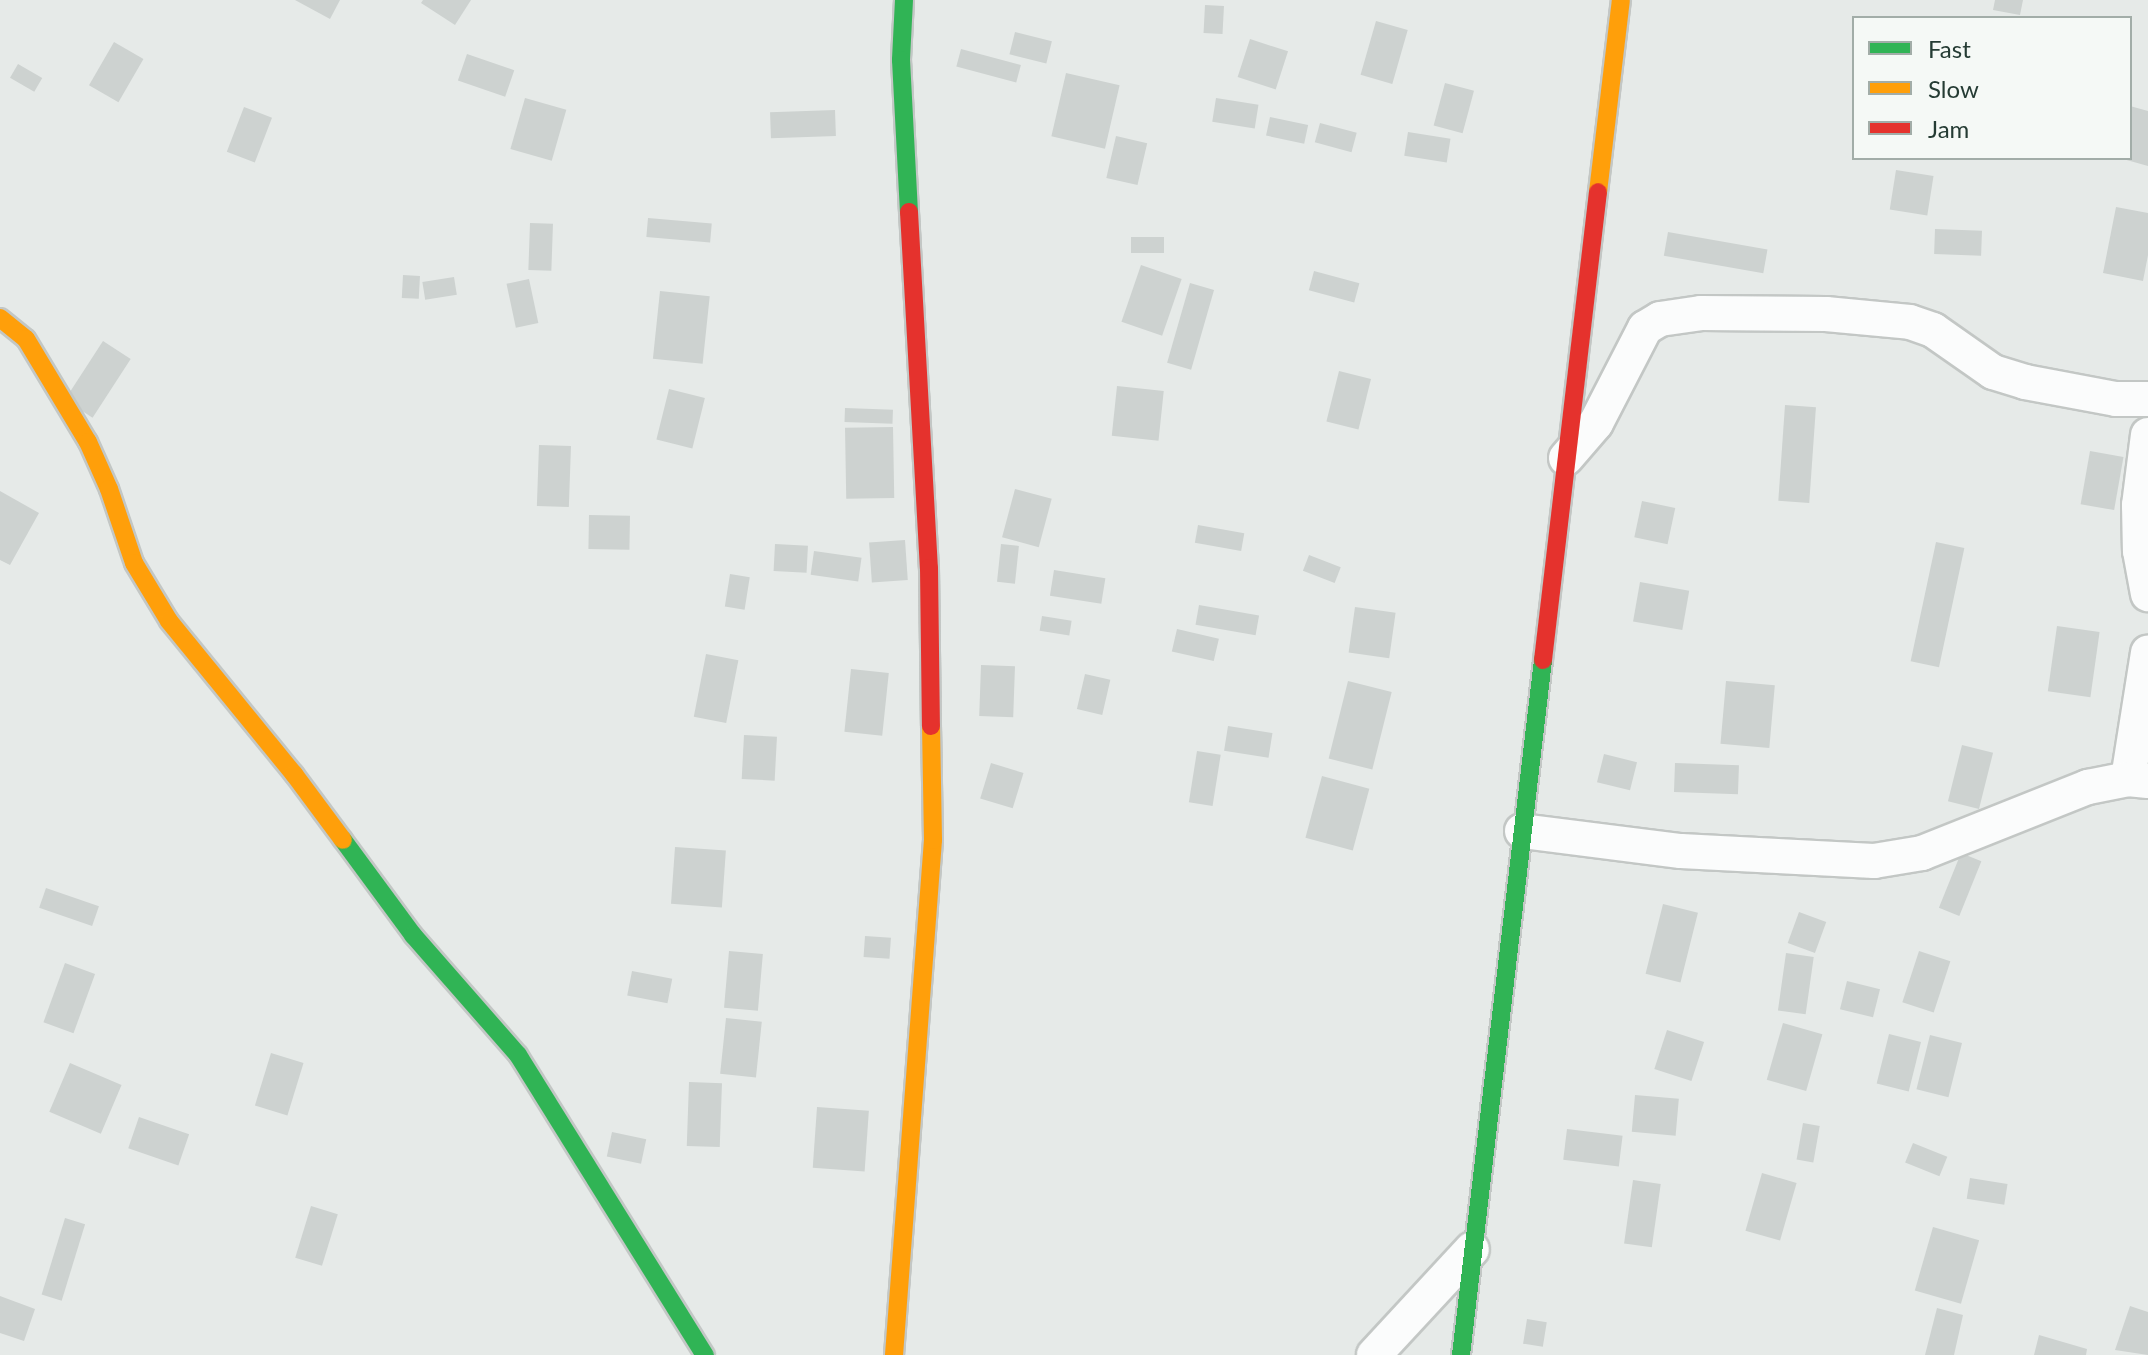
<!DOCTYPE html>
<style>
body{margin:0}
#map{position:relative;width:2148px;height:1355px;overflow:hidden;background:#e6eae8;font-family:Lato,sans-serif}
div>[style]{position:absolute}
.building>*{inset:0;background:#cdd2d0;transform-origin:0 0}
.roads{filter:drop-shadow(2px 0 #c3c7c5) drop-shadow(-2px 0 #c3c7c5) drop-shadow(0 2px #c3c7c5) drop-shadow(0 -2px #c3c7c5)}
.street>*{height:34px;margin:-17px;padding:0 17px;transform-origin:17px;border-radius:17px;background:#fbfcfc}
.fast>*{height:18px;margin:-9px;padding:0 9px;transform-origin:9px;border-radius:9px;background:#30b455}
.slow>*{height:18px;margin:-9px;padding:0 9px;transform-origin:9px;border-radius:9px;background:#ff9f0a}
.jam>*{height:18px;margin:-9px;padding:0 9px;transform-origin:9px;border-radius:9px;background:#e5322d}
span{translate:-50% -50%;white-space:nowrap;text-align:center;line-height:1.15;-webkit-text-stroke:8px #f5f9f6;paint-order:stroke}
.legend{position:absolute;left:1852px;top:16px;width:280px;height:144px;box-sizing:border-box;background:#f5f9f6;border:2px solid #a2ada8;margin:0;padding:10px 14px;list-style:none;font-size:24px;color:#253c34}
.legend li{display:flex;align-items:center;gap:16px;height:40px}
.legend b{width:40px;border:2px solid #a2ada8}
</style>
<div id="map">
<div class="building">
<i style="clip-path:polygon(295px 0,340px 0,330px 19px)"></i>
<i style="clip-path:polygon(423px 0,471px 0,455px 25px,421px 3px)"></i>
<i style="clip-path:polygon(1995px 0,2023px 0,2020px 15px,1993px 10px)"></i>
<i style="left:1205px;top:5px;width:19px;height:28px;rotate:3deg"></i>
<i style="left:1376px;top:21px;width:33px;height:56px;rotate:16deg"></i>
<i style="left:1015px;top:32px;width:38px;height:23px;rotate:14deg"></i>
<i style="left:1250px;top:39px;width:40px;height:40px;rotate:18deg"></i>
<i style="left:114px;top:42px;width:34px;height:50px;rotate:30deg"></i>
<i style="left:961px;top:49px;width:62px;height:18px;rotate:15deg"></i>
<i style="left:467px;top:54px;width:50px;height:28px;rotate:19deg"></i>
<i style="left:18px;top:64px;width:28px;height:16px;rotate:30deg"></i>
<i style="left:1066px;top:73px;width:55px;height:65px;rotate:13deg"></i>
<i style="left:1445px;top:83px;width:30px;height:44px;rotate:15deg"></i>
<i style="left:525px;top:98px;width:43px;height:53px;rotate:16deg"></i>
<i style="left:1216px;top:98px;width:43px;height:24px;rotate:9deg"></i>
<i style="clip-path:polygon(2130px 106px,2148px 111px,2148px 166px,2123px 159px,2130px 158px)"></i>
<i style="left:244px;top:107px;width:30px;height:48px;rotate:21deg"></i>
<i style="left:835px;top:110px;width:26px;height:65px;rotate:88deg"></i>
<i style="left:1270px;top:117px;width:39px;height:19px;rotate:12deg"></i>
<i style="left:1320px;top:123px;width:38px;height:20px;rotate:15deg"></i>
<i style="left:1408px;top:132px;width:43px;height:24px;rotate:9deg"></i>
<i style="left:1116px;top:136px;width:32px;height:43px;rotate:13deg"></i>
<i style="left:1896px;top:170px;width:38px;height:40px;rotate:9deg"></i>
<i style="clip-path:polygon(2116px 207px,2148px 213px,2148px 255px,2143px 281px,2103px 273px)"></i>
<i style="left:648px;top:218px;width:64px;height:19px;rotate:5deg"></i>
<i style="left:530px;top:223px;width:23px;height:47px;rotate:2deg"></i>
<i style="left:1935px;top:229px;width:47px;height:25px;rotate:2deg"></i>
<i style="left:1668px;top:232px;width:101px;height:24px;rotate:10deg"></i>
<i style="left:1131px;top:237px;width:33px;height:16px"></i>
<i style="left:1141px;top:265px;width:43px;height:60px;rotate:19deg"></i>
<i style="left:1314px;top:271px;width:47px;height:20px;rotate:15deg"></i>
<i style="left:403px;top:275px;width:17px;height:23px;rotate:3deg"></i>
<i style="left:454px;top:277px;width:18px;height:32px;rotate:81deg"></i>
<i style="left:529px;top:279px;width:45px;height:23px;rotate:78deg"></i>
<i style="left:1190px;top:283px;width:25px;height:83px;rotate:16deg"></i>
<i style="left:660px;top:291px;width:50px;height:68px;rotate:6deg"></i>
<i style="left:103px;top:341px;width:33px;height:70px;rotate:33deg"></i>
<i style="left:1339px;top:371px;width:33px;height:52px;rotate:14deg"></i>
<i style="left:1117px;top:386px;width:47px;height:50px;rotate:6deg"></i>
<i style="left:669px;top:389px;width:37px;height:52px;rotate:14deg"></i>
<i style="left:1785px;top:405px;width:31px;height:96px;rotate:4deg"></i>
<i style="left:845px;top:408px;width:48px;height:14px;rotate:2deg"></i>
<i style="left:893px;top:427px;width:71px;height:48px;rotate:89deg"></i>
<i style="left:539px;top:445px;width:32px;height:61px;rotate:2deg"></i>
<i style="left:2090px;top:451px;width:34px;height:54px;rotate:10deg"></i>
<i style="left:1015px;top:489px;width:38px;height:50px;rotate:15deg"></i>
<i style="clip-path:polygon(0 491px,39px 513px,10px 565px,0 560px)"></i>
<i style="left:1642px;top:501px;width:34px;height:37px;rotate:12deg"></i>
<i style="left:589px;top:515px;width:41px;height:34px;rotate:1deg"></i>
<i style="left:1198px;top:525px;width:47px;height:18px;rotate:10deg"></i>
<i style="left:905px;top:540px;width:40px;height:36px;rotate:86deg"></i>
<i style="left:1936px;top:542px;width:29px;height:122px;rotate:12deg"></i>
<i style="left:775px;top:544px;width:33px;height:27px;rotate:3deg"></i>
<i style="left:1001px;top:544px;width:18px;height:38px;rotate:6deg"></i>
<i style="left:814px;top:551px;width:48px;height:24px;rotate:8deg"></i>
<i style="left:1309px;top:555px;width:34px;height:17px;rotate:21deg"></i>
<i style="left:1054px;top:570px;width:52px;height:26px;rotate:9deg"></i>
<i style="left:730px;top:574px;width:20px;height:33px;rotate:9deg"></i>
<i style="left:1640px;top:582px;width:50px;height:40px;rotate:10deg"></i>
<i style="left:1199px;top:605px;width:61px;height:20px;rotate:10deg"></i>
<i style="left:1355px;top:607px;width:41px;height:46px;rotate:8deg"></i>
<i style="left:1042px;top:616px;width:30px;height:15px;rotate:9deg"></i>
<i style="left:2057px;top:626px;width:43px;height:66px;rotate:8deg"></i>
<i style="left:1177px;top:629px;width:43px;height:23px;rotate:13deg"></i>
<i style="left:706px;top:654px;width:33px;height:64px;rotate:11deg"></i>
<i style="left:981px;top:665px;width:34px;height:51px;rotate:2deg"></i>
<i style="left:851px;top:669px;width:38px;height:63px;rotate:6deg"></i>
<i style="left:1085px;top:674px;width:26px;height:36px;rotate:13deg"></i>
<i style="left:1348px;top:681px;width:45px;height:80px;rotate:14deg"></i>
<i style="left:1726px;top:681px;width:49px;height:63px;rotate:5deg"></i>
<i style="left:1228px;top:726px;width:45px;height:25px;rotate:9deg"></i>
<i style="left:744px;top:735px;width:33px;height:44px;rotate:3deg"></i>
<i style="left:1962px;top:745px;width:32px;height:58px;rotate:14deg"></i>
<i style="left:1197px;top:751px;width:24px;height:52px;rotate:9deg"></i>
<i style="left:1604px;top:754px;width:34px;height:29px;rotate:14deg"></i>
<i style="left:991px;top:763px;width:34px;height:37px;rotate:17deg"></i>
<i style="left:1675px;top:763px;width:64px;height:29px;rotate:2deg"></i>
<i style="left:1322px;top:776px;width:49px;height:64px;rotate:15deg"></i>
<i style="left:675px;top:847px;width:51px;height:57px;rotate:4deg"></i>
<i style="left:1961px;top:853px;width:22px;height:59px;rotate:22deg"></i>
<i style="left:46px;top:888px;width:56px;height:21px;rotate:19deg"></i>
<i style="left:1663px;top:904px;width:36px;height:72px;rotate:14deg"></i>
<i style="left:1799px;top:912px;width:29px;height:33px;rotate:20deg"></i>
<i style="left:865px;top:936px;width:26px;height:21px;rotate:4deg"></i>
<i style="left:729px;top:951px;width:34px;height:57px;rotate:5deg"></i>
<i style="left:1919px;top:951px;width:33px;height:54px;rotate:18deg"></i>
<i style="left:1786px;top:953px;width:28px;height:58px;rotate:8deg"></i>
<i style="left:65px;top:963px;width:32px;height:63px;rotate:20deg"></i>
<i style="left:632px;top:971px;width:41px;height:25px;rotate:11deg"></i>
<i style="left:1847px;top:981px;width:34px;height:29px;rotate:14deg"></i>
<i style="left:726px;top:1018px;width:36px;height:56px;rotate:6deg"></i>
<i style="left:1783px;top:1023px;width:41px;height:59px;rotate:16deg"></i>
<i style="left:1667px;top:1030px;width:39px;height:41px;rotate:18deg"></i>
<i style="left:1889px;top:1034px;width:33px;height:51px;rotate:14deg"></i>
<i style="left:1930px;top:1035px;width:33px;height:56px;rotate:14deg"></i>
<i style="left:271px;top:1053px;width:34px;height:55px;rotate:17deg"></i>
<i style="left:70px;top:1063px;width:56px;height:53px;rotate:23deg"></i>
<i style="left:689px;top:1082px;width:33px;height:64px;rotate:2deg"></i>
<i style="left:1635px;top:1095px;width:44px;height:37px;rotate:5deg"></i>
<i style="left:817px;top:1107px;width:52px;height:61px;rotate:4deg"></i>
<i style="left:139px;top:1117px;width:53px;height:33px;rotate:19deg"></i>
<i style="left:1803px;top:1123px;width:17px;height:37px;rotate:10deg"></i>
<i style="left:1567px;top:1129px;width:56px;height:31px;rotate:7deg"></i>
<i style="left:612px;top:1132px;width:35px;height:25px;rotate:12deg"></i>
<i style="left:1913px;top:1143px;width:37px;height:21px;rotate:22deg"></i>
<i style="left:1762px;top:1173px;width:36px;height:60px;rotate:16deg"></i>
<i style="left:1970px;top:1178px;width:38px;height:21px;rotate:9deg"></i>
<i style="left:1633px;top:1180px;width:28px;height:64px;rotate:8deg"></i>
<i style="left:311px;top:1206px;width:28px;height:54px;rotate:17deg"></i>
<i style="left:65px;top:1218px;width:21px;height:80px;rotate:17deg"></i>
<i style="left:1933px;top:1227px;width:48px;height:66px;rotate:16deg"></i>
<i style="clip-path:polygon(0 1296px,35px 1309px,24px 1341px,0 1333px)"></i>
<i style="clip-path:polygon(2130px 1306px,2148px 1312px,2148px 1355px,2115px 1350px)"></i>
<i style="clip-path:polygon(1937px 1308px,1963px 1315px,1954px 1355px,1925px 1355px)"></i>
<i style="left:1527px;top:1319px;width:20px;height:25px;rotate:9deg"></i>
<i style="clip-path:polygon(2039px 1335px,2087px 1349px,2086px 1355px,2034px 1355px)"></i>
</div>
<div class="roads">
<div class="street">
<i style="left:2148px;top:435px;width:71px;rotate:97.3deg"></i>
<i style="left:2139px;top:505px;width:46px;rotate:88.8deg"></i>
<i style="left:2140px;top:551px;width:44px;rotate:79.5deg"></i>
<i style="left:1566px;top:458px;width:46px;rotate:-49.4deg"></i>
<i style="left:1596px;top:423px;width:107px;rotate:-62.7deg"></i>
<i style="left:1645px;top:328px;width:17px;rotate:-31deg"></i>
<i style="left:1660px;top:319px;width:41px;rotate:-8.3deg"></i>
<i style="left:1701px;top:313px;width:125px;rotate:0.5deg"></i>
<i style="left:1826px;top:314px;width:84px;rotate:5.4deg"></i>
<i style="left:1910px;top:322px;width:24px;rotate:19deg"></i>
<i style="left:1933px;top:330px;width:73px;rotate:35deg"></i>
<i style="left:1993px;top:372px;width:34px;rotate:17deg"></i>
<i style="left:2025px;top:382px;width:93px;rotate:10.6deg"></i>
<i style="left:2116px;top:399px;width:32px"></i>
<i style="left:2128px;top:779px;width:128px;rotate:-81deg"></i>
<i style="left:1522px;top:831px;width:160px;rotate:7.2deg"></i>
<i style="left:1681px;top:851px;width:193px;rotate:3deg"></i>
<i style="left:1874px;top:861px;width:49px;rotate:-9.5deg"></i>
<i style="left:1922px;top:853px;width:179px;rotate:-21.7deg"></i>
<i style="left:2088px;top:787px;width:41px;rotate:-11.3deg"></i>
<i style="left:2128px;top:779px;width:20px;rotate:6deg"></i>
<i style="left:1374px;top:1355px;width:144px;rotate:-47.2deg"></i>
</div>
<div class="fast">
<i style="left:904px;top:0;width:60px;rotate:92.9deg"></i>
<i style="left:901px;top:60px;width:152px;rotate:87deg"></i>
<i style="left:343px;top:840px;width:118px;rotate:53.6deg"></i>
<i style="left:413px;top:935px;width:159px;rotate:48.8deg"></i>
<i style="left:518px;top:1055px;width:354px;rotate:58.1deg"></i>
<i style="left:1461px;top:1355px;width:700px;rotate:-83.27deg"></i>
</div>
<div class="slow">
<i style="left:1598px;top:192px;width:193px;rotate:-83.2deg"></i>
<i style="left:0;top:318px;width:33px;rotate:39deg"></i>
<i style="left:26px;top:339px;width:120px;rotate:59deg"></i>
<i style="left:88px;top:442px;width:51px;rotate:65.9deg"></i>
<i style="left:109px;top:489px;width:78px;rotate:71.3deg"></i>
<i style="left:134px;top:563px;width:68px;rotate:58.9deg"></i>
<i style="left:169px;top:621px;width:198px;rotate:50.8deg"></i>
<i style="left:294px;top:774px;width:82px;rotate:53.4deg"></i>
<i style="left:894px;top:1355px;width:516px;rotate:-85.67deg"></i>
<i style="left:933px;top:840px;width:114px;rotate:-91deg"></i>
</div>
<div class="jam">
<i style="left:909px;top:212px;width:357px;rotate:86.8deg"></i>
<i style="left:929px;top:568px;width:158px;rotate:89.3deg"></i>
<i style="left:1543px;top:660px;width:471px;rotate:-83.3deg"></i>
</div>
</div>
<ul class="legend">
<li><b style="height:10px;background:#30b455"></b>Fast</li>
<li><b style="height:10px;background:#ff9f0a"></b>Slow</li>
<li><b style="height:10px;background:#e5322d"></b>Jam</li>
</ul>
</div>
